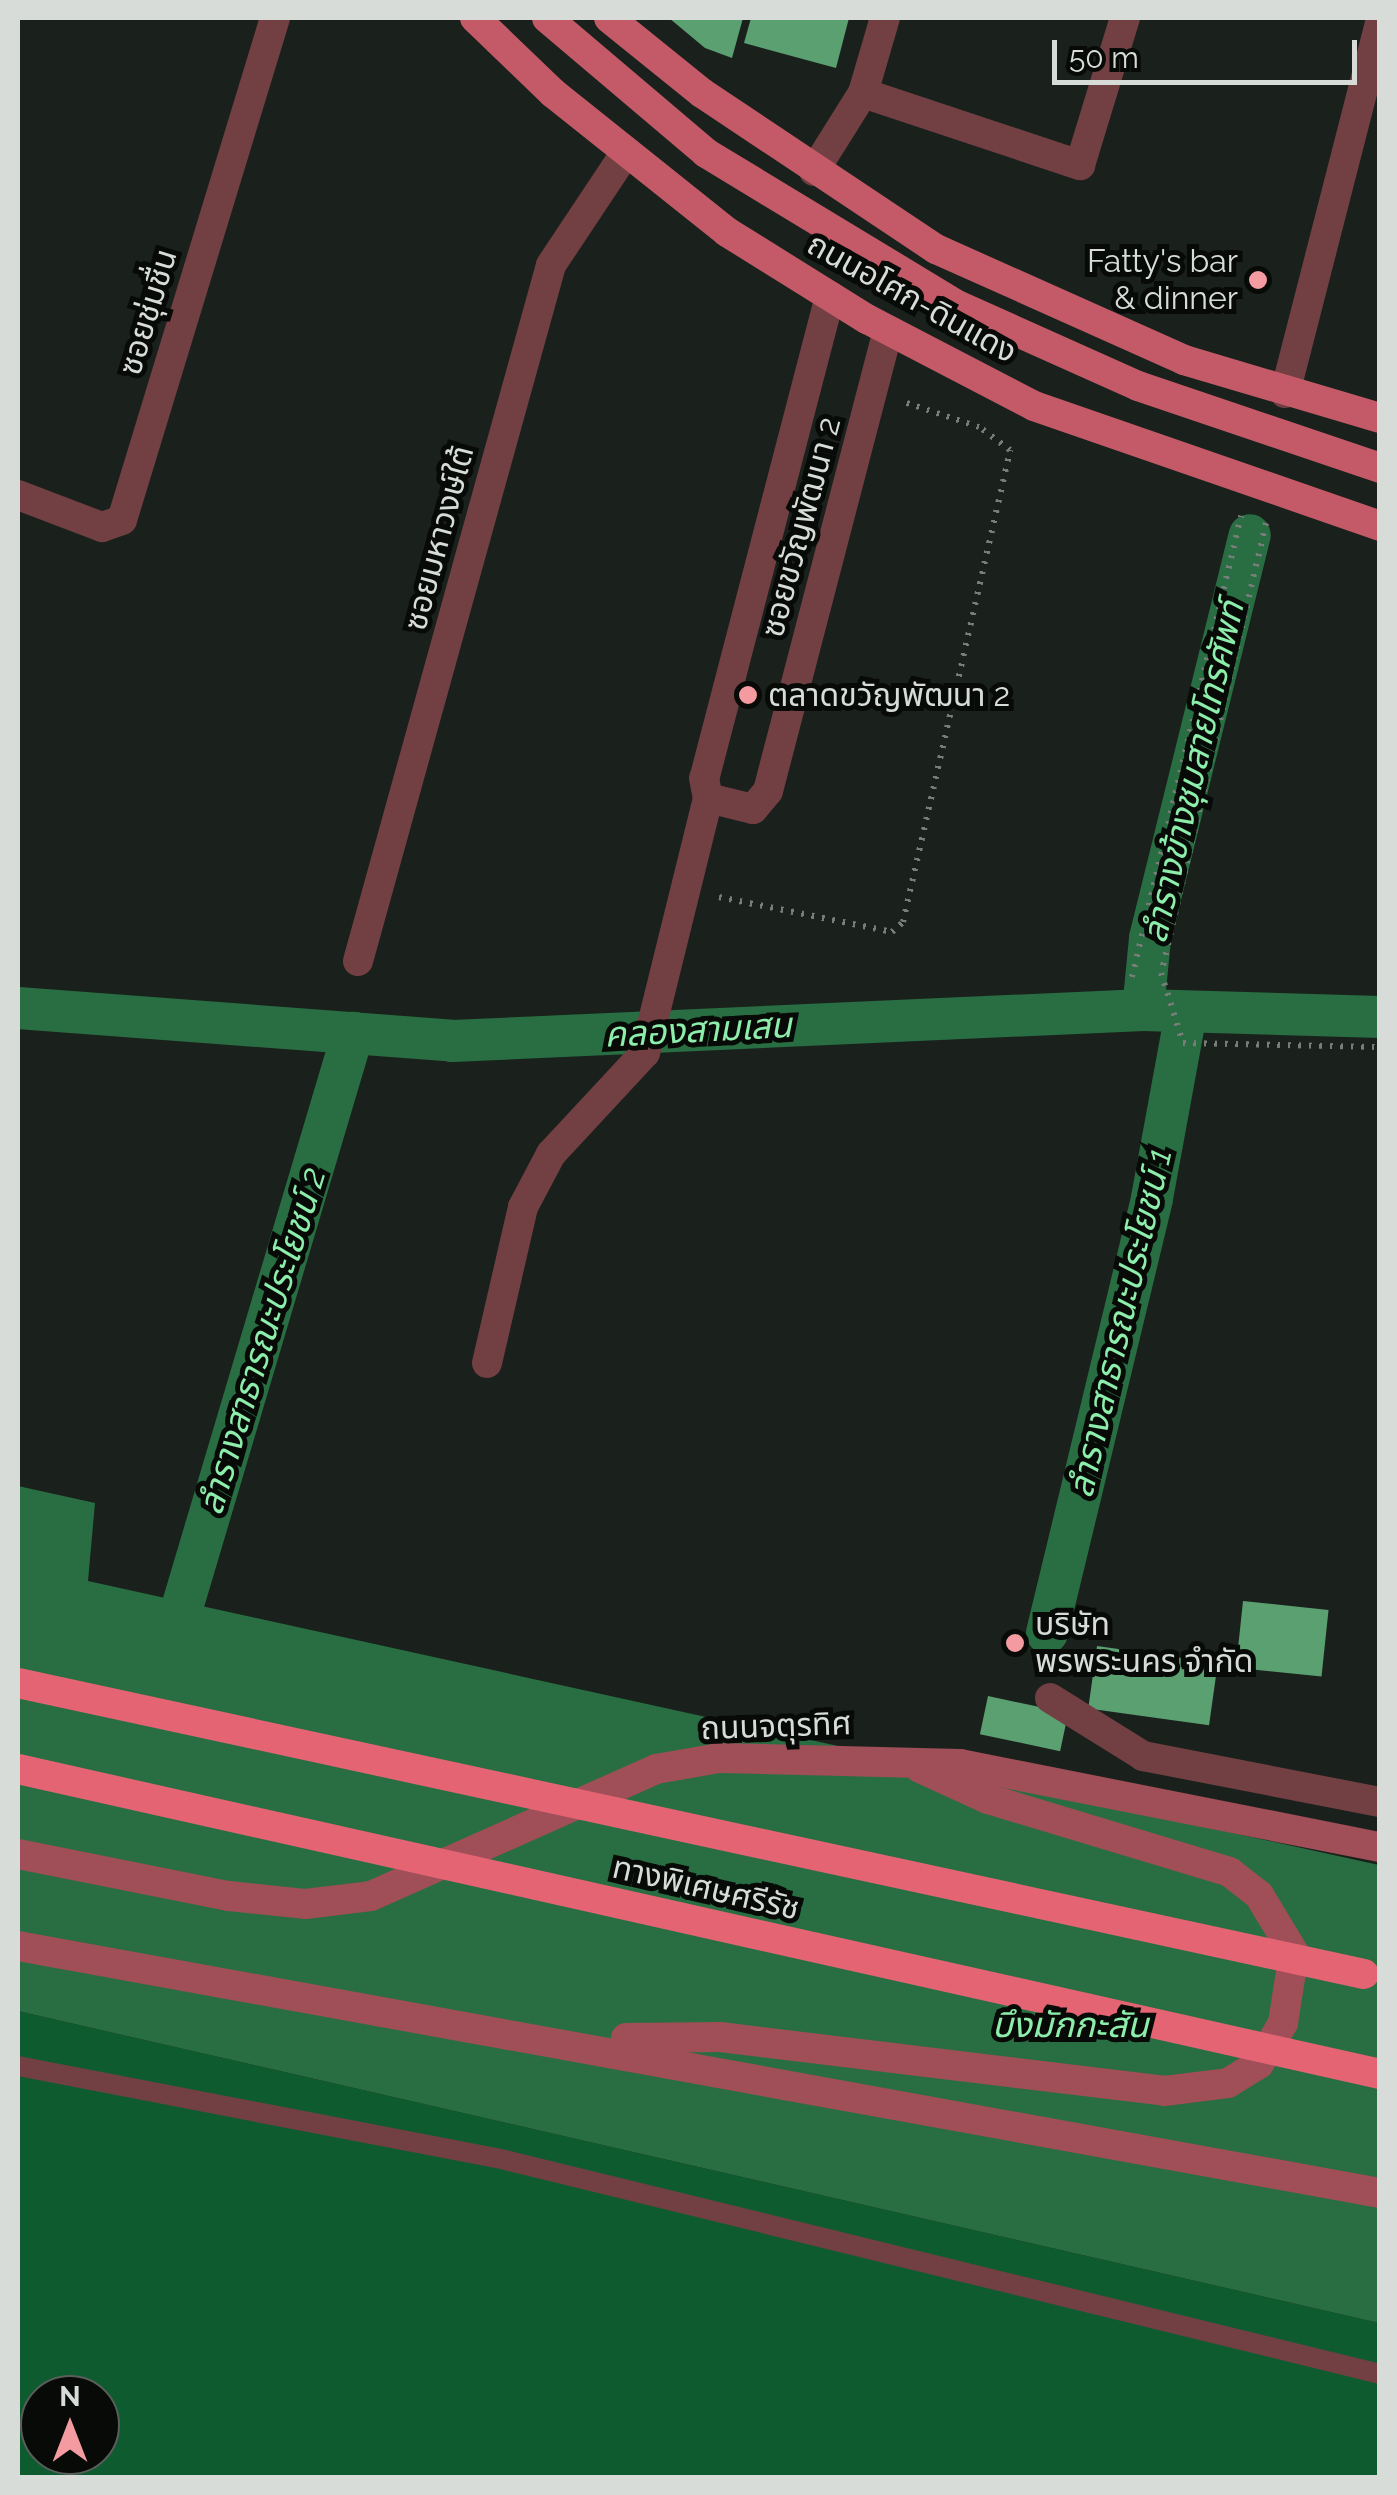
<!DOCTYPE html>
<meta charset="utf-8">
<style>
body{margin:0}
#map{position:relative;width:1397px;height:2495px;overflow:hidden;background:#1a211c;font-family:Raleway,"Noto Sans Thai",sans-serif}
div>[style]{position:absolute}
.forest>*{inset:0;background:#0f5b30}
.water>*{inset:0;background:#286e42}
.canal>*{height:42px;margin:-21px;padding:0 21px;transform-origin:21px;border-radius:21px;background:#286e42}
.building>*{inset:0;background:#5ba071;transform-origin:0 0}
.path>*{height:6px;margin-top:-3px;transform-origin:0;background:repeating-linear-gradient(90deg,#777d78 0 2.5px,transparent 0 10.5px)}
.service>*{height:20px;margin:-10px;padding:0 10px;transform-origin:10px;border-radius:10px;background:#723f43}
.minor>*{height:30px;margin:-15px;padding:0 15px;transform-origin:15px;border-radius:15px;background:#723f43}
.secondary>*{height:30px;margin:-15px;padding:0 15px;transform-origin:15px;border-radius:15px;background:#a04e57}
.primary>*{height:30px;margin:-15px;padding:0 15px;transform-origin:15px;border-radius:15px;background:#c45a67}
.motorway-bridge>*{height:30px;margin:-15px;padding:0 15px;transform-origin:15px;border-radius:15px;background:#e46474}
.dots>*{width:28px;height:28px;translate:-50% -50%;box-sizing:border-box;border:5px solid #070a07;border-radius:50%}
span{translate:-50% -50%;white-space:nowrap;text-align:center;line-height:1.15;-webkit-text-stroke:10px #070a07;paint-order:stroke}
.poi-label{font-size:32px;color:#d7dcd8}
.right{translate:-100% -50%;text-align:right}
.left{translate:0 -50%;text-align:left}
.street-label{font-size:32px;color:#d7dcd8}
.water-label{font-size:35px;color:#8dedab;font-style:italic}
.frame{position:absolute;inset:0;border:20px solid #d7dcd8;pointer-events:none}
.north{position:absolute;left:20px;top:2375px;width:100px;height:100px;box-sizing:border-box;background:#070a07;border:2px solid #5a5e5b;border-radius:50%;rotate:0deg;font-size:28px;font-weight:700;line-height:40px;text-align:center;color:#d7dcd8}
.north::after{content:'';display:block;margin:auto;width:35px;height:45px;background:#f49aa1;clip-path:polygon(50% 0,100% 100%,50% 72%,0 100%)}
.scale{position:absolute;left:1052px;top:40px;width:305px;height:45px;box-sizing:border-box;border:5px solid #d7dcd8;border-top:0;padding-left:12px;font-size:30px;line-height:35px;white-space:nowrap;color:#d7dcd8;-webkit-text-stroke:8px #070a07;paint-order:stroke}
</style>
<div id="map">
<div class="forest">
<i style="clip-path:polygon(evenodd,18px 2011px,1379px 2323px,1379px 2477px,18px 2478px,18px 2011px,40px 2395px,100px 2395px,100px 2455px,40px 2455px,40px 2395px)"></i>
</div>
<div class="water">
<i style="clip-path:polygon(18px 1486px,95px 1503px,88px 1581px,1379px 1865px,1379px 2323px,18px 2011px)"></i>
</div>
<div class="canal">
<i style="left:18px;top:1008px;width:435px;rotate:4.3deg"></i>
<i style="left:452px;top:1041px;width:692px;rotate:-2.57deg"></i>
<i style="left:1143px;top:1010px;width:237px;rotate:1.7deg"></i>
<i style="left:1143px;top:1010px;width:72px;rotate:-84.4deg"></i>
<i style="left:1150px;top:938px;width:415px;rotate:-76.1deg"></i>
<i style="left:1047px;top:1633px;width:447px;rotate:-76.4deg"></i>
<i style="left:1152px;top:1198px;width:189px;rotate:-79.6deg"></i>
<i style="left:170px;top:1648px;width:642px;rotate:-73.43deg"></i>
</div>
<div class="building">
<i style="clip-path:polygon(669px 18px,743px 18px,732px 58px,705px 48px)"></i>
<i style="clip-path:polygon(751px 18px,849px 18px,836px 68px,744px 43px)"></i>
<i style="left:1243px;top:1601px;width:86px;height:67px;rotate:6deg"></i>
<i style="left:1097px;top:1646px;width:122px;height:63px;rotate:8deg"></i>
<i style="left:988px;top:1696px;width:82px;height:39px;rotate:12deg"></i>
</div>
<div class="path">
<i style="left:1266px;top:523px;width:462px;rotate:103.1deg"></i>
<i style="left:1161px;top:973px;width:73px;rotate:72.6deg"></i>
<i style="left:1183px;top:1043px;width:197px;rotate:1.2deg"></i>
<i style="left:719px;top:897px;width:177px;rotate:11.4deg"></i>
<i style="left:892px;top:932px;width:15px;rotate:-42deg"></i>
<i style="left:903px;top:922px;width:484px;rotate:-77.2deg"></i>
<i style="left:1010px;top:450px;width:39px;rotate:-143deg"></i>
<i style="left:979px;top:427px;width:82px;rotate:-161.6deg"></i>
<i style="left:1132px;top:977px;width:474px;rotate:-76.7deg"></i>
</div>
<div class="service">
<i style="left:18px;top:2066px;width:496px;rotate:10.9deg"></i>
<i style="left:505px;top:2160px;width:901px;rotate:13.74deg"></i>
</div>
<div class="minor">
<i style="left:863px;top:93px;width:229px;rotate:18.4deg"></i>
<i style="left:1080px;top:165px;width:154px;rotate:-73deg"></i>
<i style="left:814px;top:171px;width:92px;rotate:-57.9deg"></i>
<i style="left:863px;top:93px;width:78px;rotate:-73.7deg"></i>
<i style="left:830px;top:296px;width:498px;rotate:104.6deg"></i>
<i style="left:704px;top:778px;width:20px;rotate:79deg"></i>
<i style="left:708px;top:798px;width:46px;rotate:13.7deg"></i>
<i style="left:753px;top:809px;width:23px;rotate:-50deg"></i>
<i style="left:768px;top:791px;width:476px;rotate:-75.4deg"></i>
<i style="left:1285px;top:393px;width:381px;rotate:-75.6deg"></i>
<i style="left:18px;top:495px;width:90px;rotate:20.9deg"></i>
<i style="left:102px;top:527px;width:21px;rotate:-19deg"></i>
<i style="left:122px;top:520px;width:525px;rotate:-73.05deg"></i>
<i style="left:358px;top:961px;width:722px;rotate:-74.5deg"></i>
<i style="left:551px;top:265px;width:136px;rotate:-56.4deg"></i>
<i style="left:487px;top:1363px;width:160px;rotate:-77deg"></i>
<i style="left:523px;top:1207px;width:60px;rotate:-62.2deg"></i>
<i style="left:551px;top:1154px;width:138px;rotate:-47.1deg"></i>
<i style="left:645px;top:1053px;width:263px;rotate:-76.1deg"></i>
<i style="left:1050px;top:1698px;width:110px;rotate:31.9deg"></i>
<i style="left:1143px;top:1756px;width:241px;rotate:11deg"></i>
</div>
<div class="secondary">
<i style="left:18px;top:1854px;width:215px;rotate:11.3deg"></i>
<i style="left:229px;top:1896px;width:76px;rotate:6deg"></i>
<i style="left:305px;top:1904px;width:66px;rotate:-6.9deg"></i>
<i style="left:371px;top:1896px;width:312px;rotate:-24deg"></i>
<i style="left:656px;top:1769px;width:64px;rotate:-9.9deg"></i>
<i style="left:719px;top:1758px;width:241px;rotate:1.4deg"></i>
<i style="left:960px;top:1764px;width:428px;rotate:11.2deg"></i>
<i style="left:18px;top:1946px;width:1384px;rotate:10.28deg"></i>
<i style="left:626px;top:2038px;width:94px;rotate:-0.6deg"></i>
<i style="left:720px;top:2037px;width:447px;rotate:6.9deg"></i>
<i style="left:1164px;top:2091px;width:64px;rotate:-7.1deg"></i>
<i style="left:1228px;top:2083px;width:36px;rotate:-32deg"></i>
<i style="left:1259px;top:2064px;width:48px;rotate:-59.7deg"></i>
<i style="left:1283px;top:2023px;width:71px;rotate:-81.1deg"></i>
<i style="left:1294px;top:1953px;width:68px;rotate:-121.1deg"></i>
<i style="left:1259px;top:1895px;width:37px;rotate:-142deg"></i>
<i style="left:1230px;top:1872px;width:253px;rotate:-163.2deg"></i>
<i style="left:988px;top:1799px;width:75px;rotate:-155.5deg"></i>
</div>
<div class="primary">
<i style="left:475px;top:18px;width:108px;rotate:43.9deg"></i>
<i style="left:553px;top:93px;width:223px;rotate:38.6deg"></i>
<i style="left:727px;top:232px;width:165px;rotate:31.9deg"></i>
<i style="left:867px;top:319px;width:188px;rotate:27.5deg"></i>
<i style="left:1034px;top:406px;width:366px;rotate:19.1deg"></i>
<i style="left:547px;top:18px;width:209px;rotate:40.3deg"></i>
<i style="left:706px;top:153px;width:293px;rotate:31.2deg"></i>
<i style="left:957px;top:305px;width:198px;rotate:24.1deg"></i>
<i style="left:1138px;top:386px;width:256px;rotate:18.7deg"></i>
<i style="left:609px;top:18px;width:119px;rotate:38.9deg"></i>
<i style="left:702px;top:93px;width:281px;rotate:33.7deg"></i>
<i style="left:936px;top:249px;width:272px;rotate:24.1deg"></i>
<i style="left:1184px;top:360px;width:204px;rotate:16.5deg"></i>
</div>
<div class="motorway-bridge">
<i style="left:18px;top:1683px;width:1377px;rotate:12.2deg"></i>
<i style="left:18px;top:1769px;width:1396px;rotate:12.62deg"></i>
</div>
<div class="dots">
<i style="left:1258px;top:280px;background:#f49aa1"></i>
<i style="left:748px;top:695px;background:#f49aa1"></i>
<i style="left:1015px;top:1643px;background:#f49aa1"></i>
</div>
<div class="poi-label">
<span class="right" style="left:1238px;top:280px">Fatty's bar<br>&amp; dinner</span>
<span class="left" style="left:768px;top:695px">ตลาดขวัญพัฒนา 2</span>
<span class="left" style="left:1035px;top:1643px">บริษัท<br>พรพระนคร จำกัด</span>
</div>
<div class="street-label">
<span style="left:912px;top:298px;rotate:29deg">ถนนอโศก-ดินแดง</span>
<span style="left:148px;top:312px;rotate:-73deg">ซอยชุ่มชื่น</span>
<span style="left:801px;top:527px;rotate:-75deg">ซอยขวัญพัฒนา 2</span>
<span style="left:439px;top:538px;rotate:-75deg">ซอยมหาวงษ์ใต้</span>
<span style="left:776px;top:1726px;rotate:-2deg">ถนนจตุรทิศ</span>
<span style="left:706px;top:1888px;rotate:13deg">ทางพิเศษศรีรัช</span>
</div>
<div class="water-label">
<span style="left:1193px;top:772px;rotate:-77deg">ลำรางข้างชุมสายโทรศัพท์</span>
<span style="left:698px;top:1030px;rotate:-3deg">คลองสามเสน</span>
<span style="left:1120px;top:1323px;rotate:-77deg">ลํารางสาธารณะประโยชน์ 1</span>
<span style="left:262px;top:1341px;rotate:-73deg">ลํารางสาธารณะประโยชน์ 2</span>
<span style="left:1070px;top:2025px">บึงมักกะสัน</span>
</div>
<div class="frame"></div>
<div class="north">N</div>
<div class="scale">50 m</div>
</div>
